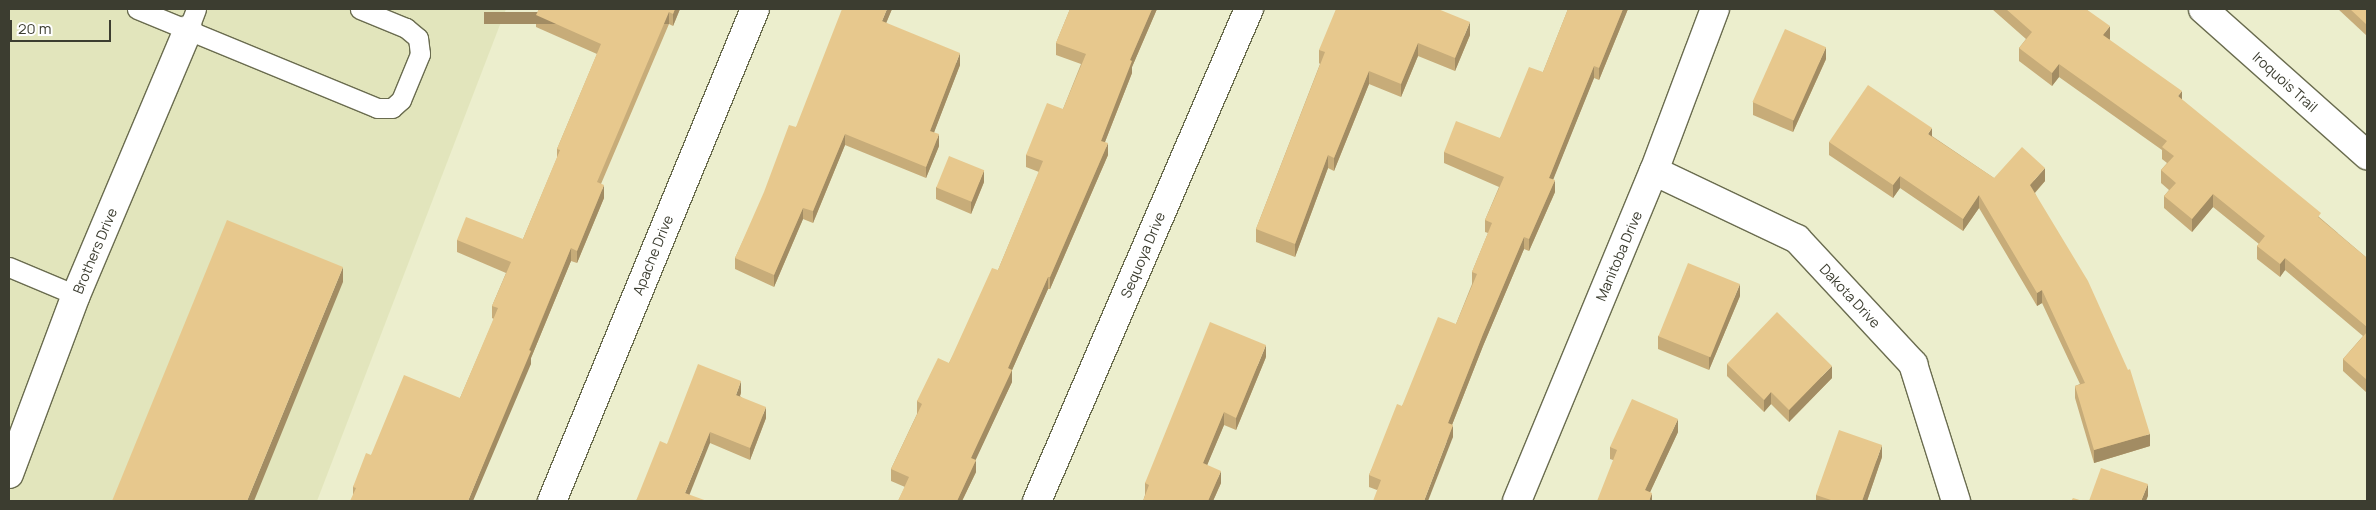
<!DOCTYPE html>
<style>
body{margin:0}
#map{position:relative;width:2376px;height:510px;overflow:hidden;background:#eceecd;font-family:Manrope,sans-serif}
div>[style]{position:absolute}
.built>*{inset:0;background:#e2e5bc}
.roads{filter:drop-shadow(1px 0 #6a6c4f) drop-shadow(-1px 0 #6a6c4f) drop-shadow(0 1px #6a6c4f) drop-shadow(0 -1px #6a6c4f)}
.lane>*{height:19px;margin:-9.5px;padding:0 9.5px;transform-origin:9.5px;border-radius:9.5px;background:#fff}
.street>*{height:28px;margin:-14px;padding:0 14px;transform-origin:14px;border-radius:14px;background:#fff}
.wall>*{inset:0;background:#c7ac79}
.shaded-wall>*{inset:0;background:#a28c63;transform-origin:0 0}
.building>*{inset:0;background:#e7c88d;transform-origin:0 0}
span{translate:-50% -50%;white-space:nowrap;text-align:center;line-height:1.15;-webkit-text-stroke:4px #fff;paint-order:stroke}
.street-label{font-size:14px;color:#3c3d30}
.frame{position:absolute;inset:0;border:10px solid #3c3d30;pointer-events:none}
.scale{position:absolute;left:10px;top:20px;width:101px;height:22px;box-sizing:border-box;border:2px solid #3c3d30;border-top:0;padding-left:6px;font-size:15px;line-height:18px;white-space:nowrap;color:#3c3d30;-webkit-text-stroke:4px #fff;paint-order:stroke}
</style>
<div id="map">
<div class="built">
<i style="clip-path:polygon(9px 9px,506px 9px,317px 501px,9px 501px)"></i>
</div>
<div class="roads">
<div class="lane">
<i style="left:137px;top:9px;width:260px;rotate:22.4deg"></i>
<i style="left:377px;top:108px;width:15px"></i>
<i style="left:392px;top:108px;width:12px;rotate:-42deg"></i>
<i style="left:401px;top:100px;width:50px;rotate:-67.6deg"></i>
<i style="left:420px;top:54px;width:16px;rotate:-97deg"></i>
<i style="left:418px;top:38px;width:16px;rotate:-140deg"></i>
<i style="left:406px;top:28px;width:50px;rotate:-157.6deg"></i>
<i style="left:188px;top:30px;width:22px;rotate:-69deg"></i>
<i style="left:9px;top:267px;width:73px;rotate:22.7deg"></i>
</div>
<div class="street">
<i style="left:2203px;top:9px;width:220px;rotate:41.7deg"></i>
<i style="left:1654px;top:171px;width:158px;rotate:25.4deg"></i>
<i style="left:1797px;top:239px;width:171px;rotate:47.1deg"></i>
<i style="left:1913px;top:364px;width:144px;rotate:72.6deg"></i>
<i style="left:9px;top:474px;width:191px;rotate:-69.5deg"></i>
<i style="left:76px;top:295px;width:288px;rotate:-67.1deg"></i>
<i style="left:552px;top:501px;width:532px;rotate:-67.58deg"></i>
<i style="left:1037px;top:501px;width:536px;rotate:-66.69deg"></i>
<i style="left:1517px;top:501px;width:357px;rotate:-67.5deg"></i>
<i style="left:1654px;top:171px;width:173px;rotate:-69.4deg"></i>
</div>
</div>
<div class="wall">
<i style="clip-path:polygon(539px 9px,680px 9px,673px 26px,669px 24px,601px 184px,604px 198px,577px 263px,571px 261px,531px 358px,531px 364px,353px 495px,353px 487px,371px 455px,460px 398px,494px 319px,492px 318px,492px 306px,506px 273px,457px 252px,457px 240px,523px 239px,557px 158px,557px 149px,597px 54px,536px 27px,536px 15px)"></i>
<i style="clip-path:polygon(892px 9px,886px 23px,960px 65px,934px 132px,939px 146px,926px 178px,845px 145px,813px 223px,803px 219px,774px 287px,735px 269px,735px 258px,796px 127px)"></i>
<i style="clip-path:polygon(1070px 9px,1157px 9px,1132px 67px,1132px 73px,1105px 142px,1108px 155px,1050px 289px,1048px 289px,1012px 370px,1012px 382px,975px 460px,976px 472px,962px 501px,898px 501px,905px 487px,891px 481px,891px 469px,917px 414px,917px 401px,949px 363px,998px 270px,1039px 172px,1026px 167px,1026px 155px,1063px 109px,1081px 64px,1056px 55px,1056px 43px)"></i>
<i style="clip-path:polygon(1568px 9px,1628px 9px,1599px 80px,1594px 78px,1553px 179px,1555px 192px,1529px 251px,1524px 249px,1483px 346px,1452px 425px,1453px 437px,1377px 490px,1369px 487px,1369px 475px,1402px 406px,1456px 324px,1472px 284px,1472px 272px,1488px 233px,1485px 232px,1485px 220px,1499px 187px,1444px 163px,1444px 152px,1500px 138px,1543px 72px)"></i>
<i style="clip-path:polygon(1992px 9px,2086px 9px,2110px 39px,2109px 40px,2182px 100px,2367px 258px,2367px 393px,2343px 371px,2343px 359px,2363px 336px,2285px 270px,2280px 277px,2257px 259px,2257px 246px,2259px 244px,2213px 207px,2192px 232px,2164px 208px,2164px 196px,2169px 190px,2161px 183px,2161px 170px,2167px 163px,2162px 159px,2162px 150px,2059px 77px,2052px 86px,2019px 61px,2019px 48px,2026px 39px)"></i>
<i style="clip-path:polygon(2338px 9px,2367px 9px,2367px 36px)"></i>
<i style="clip-path:polygon(1470px 35px,1455px 71px,1418px 56px,1401px 97px,1369px 84px,1334px 171px,1328px 168px,1295px 257px,1256px 242px,1256px 229px,1320px 64px,1319px 63px,1319px 50px)"></i>
<i style="clip-path:polygon(1826px 59px,1793px 132px,1753px 115px,1753px 102px)"></i>
<i style="clip-path:polygon(1932px 136px,1994px 178px,2045px 181px,2035px 193px,2150px 446px,2094px 463px,2075px 398px,2075px 386px,2080px 384px,2042px 303px,2037px 306px,1979px 208px,1963px 231px,1900px 188px,1893px 198px,1829px 155px,1829px 142px)"></i>
<i style="clip-path:polygon(984px 182px,971px 214px,936px 199px,936px 187px)"></i>
<i style="clip-path:polygon(1740px 296px,1709px 370px,1658px 349px,1658px 336px)"></i>
<i style="clip-path:polygon(1266px 357px,1236px 430px,1224px 425px,1207px 465px,1221px 483px,1213px 501px,1143px 501px,1145px 495px,1145px 483px)"></i>
<i style="clip-path:polygon(1727px 364px,1832px 378px,1789px 422px,1771px 404px,1764px 412px,1727px 376px)"></i>
<i style="clip-path:polygon(741px 393px,740px 396px,766px 418px,750px 460px,710px 443px,636px 501px,667px 444px)"></i>
<i style="clip-path:polygon(1678px 432px,1650px 492px,1652px 501px,1613px 460px,1610px 459px,1610px 447px)"></i>
<i style="clip-path:polygon(1882px 457px,1867px 501px,1816px 501px,1816px 495px)"></i>
</div>
<div class="shaded-wall">
<i style="clip-path:polygon(675px 9px,680px 9px,673px 26px,673px 14px)"></i>
<i style="clip-path:polygon(887px 9px,892px 9px,882px 33px,882px 21px)"></i>
<i style="clip-path:polygon(1152px 9px,1157px 9px,1132px 67px,1132px 73px,1101px 152px,1101px 141px,1130px 60px)"></i>
<i style="clip-path:polygon(1623px 9px,1628px 9px,1599px 80px,1599px 68px)"></i>
<i style="left:669px;top:12px;width:12px;height:185px;rotate:90deg"></i>
<i style="clip-path:polygon(1470px 22px,1470px 35px,1455px 71px,1455px 58px)"></i>
<i style="clip-path:polygon(2110px 26px,2110px 39px,2103px 48px,2103px 35px)"></i>
<i style="clip-path:polygon(1418px 43px,1418px 56px,1401px 97px,1401px 84px)"></i>
<i style="clip-path:polygon(1826px 47px,1826px 59px,1793px 132px,1793px 120px)"></i>
<i style="clip-path:polygon(960px 53px,960px 65px,930px 143px,930px 131px)"></i>
<i style="clip-path:polygon(2059px 64px,2059px 77px,2052px 86px,2052px 73px)"></i>
<i style="clip-path:polygon(1594px 66px,1594px 78px,1549px 190px,1549px 178px)"></i>
<i style="clip-path:polygon(1369px 71px,1369px 84px,1334px 171px,1334px 158px)"></i>
<i style="clip-path:polygon(2182px 91px,2182px 103px,2178px 96px)"></i>
<i style="clip-path:polygon(1932px 128px,1932px 141px,1928px 134px)"></i>
<i style="clip-path:polygon(845px 134px,845px 145px,813px 223px,813px 211px)"></i>
<i style="clip-path:polygon(939px 134px,939px 146px,926px 178px,926px 167px)"></i>
<i style="clip-path:polygon(1108px 143px,1108px 155px,1050px 289px,1050px 277px)"></i>
<i style="clip-path:polygon(1328px 155px,1328px 168px,1295px 257px,1295px 244px)"></i>
<i style="clip-path:polygon(2045px 168px,2045px 181px,2030px 198px,2030px 185px)"></i>
<i style="clip-path:polygon(984px 170px,984px 182px,971px 214px,971px 202px)"></i>
<i style="clip-path:polygon(1900px 176px,1900px 188px,1893px 198px,1893px 185px)"></i>
<i style="clip-path:polygon(1555px 180px,1555px 192px,1529px 251px,1529px 239px)"></i>
<i style="clip-path:polygon(604px 185px,604px 198px,577px 263px,577px 251px)"></i>
<i style="clip-path:polygon(2213px 194px,2213px 207px,2192px 232px,2192px 219px)"></i>
<i style="clip-path:polygon(1979px 195px,1979px 208px,1963px 231px,1963px 219px)"></i>
<i style="clip-path:polygon(803px 208px,803px 219px,774px 287px,774px 275px)"></i>
<i style="clip-path:polygon(1524px 237px,1524px 249px,1483px 346px,1448px 435px,1448px 423px,1483px 334px)"></i>
<i style="clip-path:polygon(571px 248px,571px 261px,531px 358px,531px 364px,473px 501px,468px 501px)"></i>
<i style="clip-path:polygon(2285px 258px,2285px 270px,2280px 277px,2280px 264px)"></i>
<i style="clip-path:polygon(343px 267px,343px 282px,254px 501px,247px 501px)"></i>
<i style="clip-path:polygon(1048px 277px,1048px 289px,1009px 377px,1012px 370px,1012px 382px,971px 470px,971px 458px,1008px 368px)"></i>
<i style="clip-path:polygon(1740px 284px,1740px 296px,1709px 370px,1709px 358px)"></i>
<i style="clip-path:polygon(2042px 290px,2042px 303px,2037px 306px,2037px 293px)"></i>
<i style="clip-path:polygon(1266px 345px,1266px 357px,1236px 430px,1236px 418px)"></i>
<i style="clip-path:polygon(1832px 366px,1832px 378px,1789px 422px,1789px 410px)"></i>
<i style="clip-path:polygon(741px 381px,741px 393px,736px 406px,736px 395px)"></i>
<i style="clip-path:polygon(1771px 392px,1771px 404px,1764px 412px,1764px 400px)"></i>
<i style="clip-path:polygon(766px 407px,766px 418px,750px 460px,750px 448px)"></i>
<i style="clip-path:polygon(1224px 412px,1224px 425px,1203px 475px,1203px 463px)"></i>
<i style="clip-path:polygon(1678px 419px,1678px 432px,1646px 501px,1645px 490px)"></i>
<i style="clip-path:polygon(1453px 425px,1453px 437px,1428px 501px,1424px 501px)"></i>
<i style="clip-path:polygon(710px 432px,710px 443px,687px 501px,685px 493px)"></i>
<i style="clip-path:polygon(2150px 434px,2150px 446px,2094px 463px,2094px 450px)"></i>
<i style="clip-path:polygon(1882px 445px,1882px 457px,1867px 501px,1862px 501px)"></i>
<i style="clip-path:polygon(976px 460px,976px 472px,962px 501px,957px 501px)"></i>
<i style="clip-path:polygon(1221px 471px,1221px 483px,1213px 501px,1208px 501px)"></i>
<i style="clip-path:polygon(2148px 484px,2148px 496px,2146px 501px,2141px 501px)"></i>
<i style="clip-path:polygon(1652px 493px,1652px 501px,1649px 501px)"></i>
</div>
<div class="building">
<i style="clip-path:polygon(539px 9px,675px 9px,673px 14px,669px 12px,597px 182px,604px 185px,577px 251px,571px 248px,529px 350px,531px 351px,468px 501px,350px 501px,356px 488px,353px 487px,366px 453px,371px 455px,404px 375px,460px 398px,498px 308px,492px 306px,511px 262px,457px 240px,466px 217px,523px 239px,560px 150px,557px 149px,601px 44px,536px 15px)"></i>
<i style="clip-path:polygon(842px 9px,887px 9px,882px 21px,960px 53px,930px 131px,939px 134px,926px 167px,845px 134px,813px 211px,803px 208px,774px 275px,735px 258px,764px 192px,789px 125px,796px 127px)"></i>
<i style="clip-path:polygon(1070px 9px,1152px 9px,1130px 60px,1132px 61px,1101px 141px,1108px 143px,1050px 277px,1048px 277px,1008px 368px,1012px 370px,971px 458px,976px 460px,957px 501px,898px 501px,909px 477px,891px 469px,922px 404px,917px 401px,938px 358px,949px 363px,992px 268px,998px 270px,1043px 161px,1026px 155px,1047px 103px,1063px 109px,1086px 54px,1056px 43px)"></i>
<i style="clip-path:polygon(1336px 9px,1438px 9px,1470px 22px,1455px 58px,1418px 43px,1401px 84px,1369px 71px,1334px 158px,1328px 155px,1295px 244px,1256px 229px,1325px 52px,1319px 50px)"></i>
<i style="clip-path:polygon(1568px 9px,1623px 9px,1599px 68px,1594px 66px,1549px 178px,1555px 180px,1529px 239px,1524px 237px,1483px 334px,1448px 423px,1453px 425px,1424px 501px,1373px 501px,1381px 480px,1369px 475px,1397px 404px,1402px 406px,1438px 317px,1456px 324px,1477px 274px,1472px 272px,1492px 223px,1485px 220px,1504px 177px,1444px 152px,1456px 121px,1500px 138px,1529px 67px,1543px 72px)"></i>
<i style="clip-path:polygon(2006px 9px,2086px 9px,2110px 26px,2103px 35px,2182px 91px,2178px 96px,2321px 213px,2318px 217px,2367px 258px,2367px 327px,2285px 258px,2280px 264px,2257px 246px,2265px 236px,2213px 194px,2192px 219px,2164px 196px,2176px 183px,2161px 170px,2174px 156px,2162px 147px,2167px 141px,2059px 64px,2052px 73px,2019px 48px,2032px 32px)"></i>
<i style="clip-path:polygon(2350px 9px,2367px 9px,2367px 25px)"></i>
<i style="left:1785px;top:29px;width:45px;height:80px;rotate:24deg"></i>
<i style="clip-path:polygon(1868px 85px,1932px 128px,1928px 134px,1994px 178px,2022px 147px,2045px 168px,2030px 185px,2088px 281px,2128px 370px,2130px 369px,2150px 434px,2094px 450px,2075px 386px,2085px 383px,2042px 290px,2037px 293px,1979px 195px,1963px 219px,1900px 176px,1893px 185px,1829px 142px)"></i>
<i style="left:949px;top:156px;width:38px;height:34px;rotate:22deg"></i>
<i style="clip-path:polygon(227px 220px,343px 267px,247px 501px,112px 501px)"></i>
<i style="left:1688px;top:263px;width:56px;height:79px;rotate:22deg"></i>
<i style="clip-path:polygon(1777px 312px,1832px 366px,1789px 410px,1771px 392px,1764px 400px,1727px 364px)"></i>
<i style="clip-path:polygon(1210px 322px,1266px 345px,1236px 418px,1224px 412px,1203px 463px,1221px 471px,1208px 501px,1143px 501px,1149px 485px,1145px 483px)"></i>
<i style="clip-path:polygon(2367px 332px,2367px 380px,2343px 359px)"></i>
<i style="clip-path:polygon(698px 364px,741px 381px,736px 395px,766px 407px,750px 448px,710px 432px,685px 493px,707px 501px,636px 501px,660px 441px,667px 444px)"></i>
<i style="clip-path:polygon(1632px 399px,1678px 419px,1645px 490px,1652px 493px,1649px 501px,1597px 501px,1617px 450px,1610px 447px)"></i>
<i style="clip-path:polygon(1839px 430px,1882px 445px,1862px 501px,1830px 501px,1831px 500px,1816px 495px)"></i>
<i style="clip-path:polygon(2101px 468px,2148px 484px,2141px 501px,2089px 501px)"></i>
<i style="clip-path:polygon(2073px 498px,2083px 501px,2071px 501px)"></i>
</div>
<div class="street-label">
<span style="left:2285px;top:82px;rotate:42deg">Iroquois Trail</span>
<span style="left:95px;top:251px;rotate:-67deg">Brothers Drive</span>
<span style="left:653px;top:255px;rotate:-68deg">Apache Drive</span>
<span style="left:1143px;top:255px;rotate:-67deg">Sequoya Drive</span>
<span style="left:1619px;top:256px;rotate:-67deg">Manitoba Drive</span>
<span style="left:1850px;top:296px;rotate:47deg">Dakota Drive</span>
</div>
<div class="frame"></div>
<div class="scale">20 m</div>
</div>
